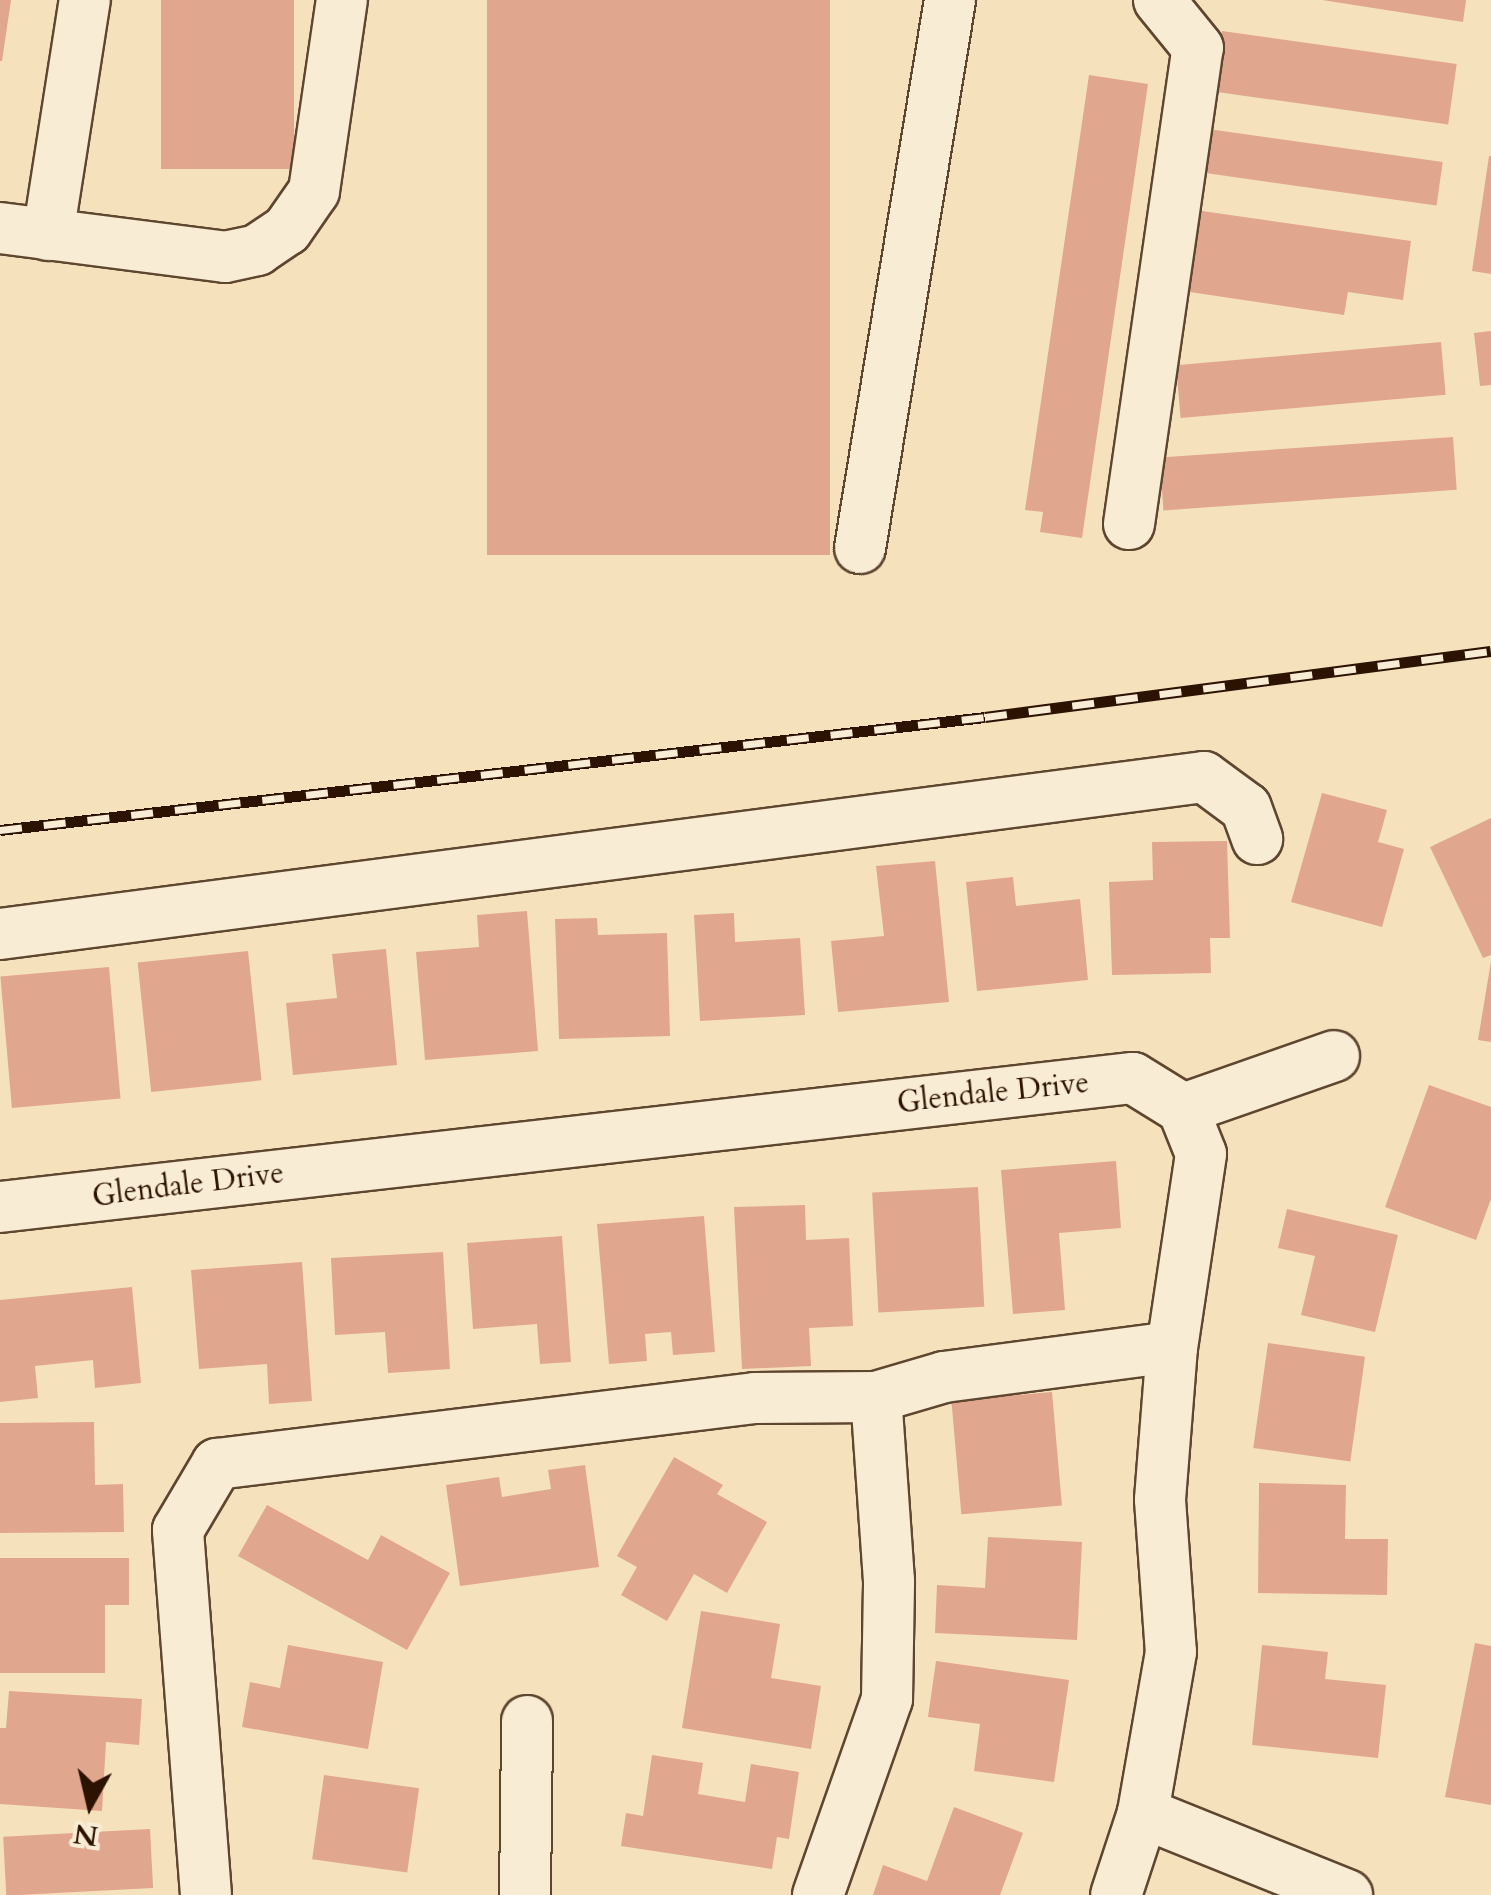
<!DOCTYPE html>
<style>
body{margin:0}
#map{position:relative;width:1491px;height:1895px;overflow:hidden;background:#f6e1bd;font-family:Cardo,serif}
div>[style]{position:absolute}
.building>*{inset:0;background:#e1a78e;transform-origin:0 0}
.roads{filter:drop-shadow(2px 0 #5e462f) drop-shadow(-2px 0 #5e462f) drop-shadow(0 2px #5e462f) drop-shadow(0 -2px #5e462f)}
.minor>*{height:50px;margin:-25px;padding:0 25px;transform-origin:25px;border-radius:25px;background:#f9ecd4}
.rail>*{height:11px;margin-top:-5.5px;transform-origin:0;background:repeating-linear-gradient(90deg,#f9ecd4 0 22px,#2c1200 0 44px);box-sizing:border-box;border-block:2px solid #2c1200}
span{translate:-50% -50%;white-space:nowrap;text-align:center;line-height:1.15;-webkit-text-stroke:9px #f9ecd4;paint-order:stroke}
.street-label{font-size:30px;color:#2c1200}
.north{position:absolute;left:40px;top:1755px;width:100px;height:100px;-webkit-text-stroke:8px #f9ecd4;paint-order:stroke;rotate:188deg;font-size:28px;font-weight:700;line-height:40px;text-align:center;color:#2c1200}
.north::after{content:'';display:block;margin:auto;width:35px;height:45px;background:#2c1200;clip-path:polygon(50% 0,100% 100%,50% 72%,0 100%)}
</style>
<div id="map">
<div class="building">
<i style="clip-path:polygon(0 0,11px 0,2px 61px,0 61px)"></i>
<i style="left:161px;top:0;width:133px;height:169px"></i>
<i style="left:487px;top:0;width:343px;height:555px"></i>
<i style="clip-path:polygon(1322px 0,1466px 0,1463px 22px)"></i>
<i style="left:1222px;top:31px;width:237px;height:61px;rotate:8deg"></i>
<i style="clip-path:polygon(1089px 75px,1148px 84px,1082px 538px,1040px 532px,1043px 512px,1025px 510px)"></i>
<i style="left:1208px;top:129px;width:237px;height:44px;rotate:8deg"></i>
<i style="clip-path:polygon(1489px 156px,1491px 156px,1491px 274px,1472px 271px)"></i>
<i style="clip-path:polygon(1195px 210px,1411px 241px,1403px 300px,1348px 292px,1344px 315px,1183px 291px)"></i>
<i style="clip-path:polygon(1491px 331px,1491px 385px,1480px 386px,1474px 333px)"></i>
<i style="left:1441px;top:342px;width:53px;height:266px;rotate:85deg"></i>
<i style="left:1453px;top:437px;width:53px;height:294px;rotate:86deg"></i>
<i style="clip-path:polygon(1322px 793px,1387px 810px,1378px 842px,1404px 849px,1382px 927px,1291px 902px)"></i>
<i style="clip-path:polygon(1491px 818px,1491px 955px,1483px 958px,1430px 847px)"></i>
<i style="clip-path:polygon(1227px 841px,1230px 938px,1210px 938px,1211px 973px,1112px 975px,1109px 882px,1153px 880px,1152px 842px)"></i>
<i style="clip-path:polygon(935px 861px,949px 1002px,838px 1012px,831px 941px,884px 936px,876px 866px)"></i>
<i style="clip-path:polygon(1013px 877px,1016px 906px,1080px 899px,1088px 980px,977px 991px,966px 882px)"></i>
<i style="clip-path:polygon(527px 911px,538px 1051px,425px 1060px,416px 952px,479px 947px,477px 915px)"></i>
<i style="clip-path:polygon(734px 913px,735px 942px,800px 938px,805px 1015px,700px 1021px,694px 915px)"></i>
<i style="clip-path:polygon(597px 918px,598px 935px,667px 933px,670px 1036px,559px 1039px,555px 919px)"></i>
<i style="clip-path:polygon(386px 949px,397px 1065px,293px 1075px,286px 1003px,337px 998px,332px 954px)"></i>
<i style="left:248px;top:951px;width:130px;height:111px;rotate:84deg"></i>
<i style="clip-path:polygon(1491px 961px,1491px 1042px,1478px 1040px)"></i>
<i style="left:109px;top:967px;width:132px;height:109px;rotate:85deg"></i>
<i style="clip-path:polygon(1429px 1085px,1491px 1107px,1491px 1199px,1476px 1240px,1385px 1207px)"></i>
<i style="clip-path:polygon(1116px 1161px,1121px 1228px,1059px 1233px,1065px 1310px,1013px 1314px,1001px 1170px)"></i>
<i style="left:978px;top:1187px;width:120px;height:106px;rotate:87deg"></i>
<i style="clip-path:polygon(805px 1205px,806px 1240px,849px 1238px,853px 1326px,809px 1328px,811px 1366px,742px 1369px,734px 1207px)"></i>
<i style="clip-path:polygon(1287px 1209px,1398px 1235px,1375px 1332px,1301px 1315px,1315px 1256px,1278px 1248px)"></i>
<i style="clip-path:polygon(704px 1216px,715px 1352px,673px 1355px,671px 1332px,645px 1334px,647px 1361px,609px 1364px,597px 1224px)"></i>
<i style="clip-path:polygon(562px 1236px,571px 1362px,540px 1364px,537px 1324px,473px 1329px,467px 1243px)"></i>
<i style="clip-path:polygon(443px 1252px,450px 1369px,388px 1373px,385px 1332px,335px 1335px,331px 1258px)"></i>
<i style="clip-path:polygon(302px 1262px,312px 1401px,269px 1404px,267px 1364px,199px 1369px,191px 1270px)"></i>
<i style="clip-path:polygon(132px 1287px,141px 1383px,95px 1388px,93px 1360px,35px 1366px,38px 1398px,0 1402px,0 1300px)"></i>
<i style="left:1268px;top:1343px;width:98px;height:106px;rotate:8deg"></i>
<i style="left:1052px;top:1392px;width:114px;height:101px;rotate:85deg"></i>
<i style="clip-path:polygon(94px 1422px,95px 1485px,123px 1484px,124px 1532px,0 1533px,0 1423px)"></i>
<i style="clip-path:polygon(674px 1457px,723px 1485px,717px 1494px,767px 1522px,727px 1593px,694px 1574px,667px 1621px,621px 1595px,637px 1567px,617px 1556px)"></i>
<i style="clip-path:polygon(585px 1465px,599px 1567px,460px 1586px,446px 1485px,499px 1477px,502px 1497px,551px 1489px,548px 1470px)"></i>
<i style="clip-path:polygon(1259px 1483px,1346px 1485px,1345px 1539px,1388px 1539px,1387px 1595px,1258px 1593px)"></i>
<i style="clip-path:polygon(267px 1505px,368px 1560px,381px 1535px,450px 1573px,407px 1650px,238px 1556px)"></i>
<i style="clip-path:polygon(988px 1537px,1082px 1542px,1077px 1640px,935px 1633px,937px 1585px,985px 1588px)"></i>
<i style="clip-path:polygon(0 1558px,129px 1558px,129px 1605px,105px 1605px,105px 1673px,0 1673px)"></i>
<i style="clip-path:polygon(701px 1611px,780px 1624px,771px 1678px,821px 1686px,811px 1749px,682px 1728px)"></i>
<i style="clip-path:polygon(1475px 1643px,1491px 1646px,1491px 1805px,1445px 1797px)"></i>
<i style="clip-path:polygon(288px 1645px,383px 1662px,368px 1749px,242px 1727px,250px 1682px,280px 1688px)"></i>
<i style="clip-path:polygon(1262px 1645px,1328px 1652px,1325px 1679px,1386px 1685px,1378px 1758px,1252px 1745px)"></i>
<i style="clip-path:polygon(936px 1661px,1069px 1680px,1054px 1782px,974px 1771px,980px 1724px,928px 1717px)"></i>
<i style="clip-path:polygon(9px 1691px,142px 1699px,139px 1745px,106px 1742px,102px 1811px,0 1804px,0 1728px,6px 1728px)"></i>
<i style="clip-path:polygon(652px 1755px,703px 1763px,698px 1794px,745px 1802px,751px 1764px,799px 1772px,789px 1839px,777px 1837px,772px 1869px,621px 1846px,626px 1813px,643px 1816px)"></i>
<i style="left:324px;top:1775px;width:96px;height:85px;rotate:8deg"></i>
<i style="clip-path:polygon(954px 1807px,1023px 1833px,1000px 1895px,873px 1895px,883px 1865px,927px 1881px)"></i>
<i style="left:150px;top:1829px;width:59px;height:147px;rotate:87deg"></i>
</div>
<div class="roads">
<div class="minor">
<i style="left:0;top:228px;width:227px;rotate:7.3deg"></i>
<i style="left:225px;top:257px;width:33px;rotate:-12deg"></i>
<i style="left:257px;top:250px;width:36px;rotate:-34deg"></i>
<i style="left:287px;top:230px;width:47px;rotate:-55.3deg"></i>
<i style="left:314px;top:191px;width:193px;rotate:-81.7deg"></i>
<i style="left:48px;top:235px;width:238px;rotate:-81.1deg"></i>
<i style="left:1129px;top:524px;width:481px;rotate:-81.8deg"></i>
<i style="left:1198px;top:48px;width:62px;rotate:-129.1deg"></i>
<i style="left:860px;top:548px;width:555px;rotate:-80.67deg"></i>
<i style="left:0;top:934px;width:1214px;rotate:-7.43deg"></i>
<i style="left:1204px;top:777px;width:52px;rotate:36.4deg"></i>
<i style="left:1246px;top:808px;width:33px;rotate:70deg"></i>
<i style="left:1183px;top:1109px;width:160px;rotate:-19.3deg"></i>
<i style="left:0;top:1207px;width:1140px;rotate:-6.5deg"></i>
<i style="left:1133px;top:1078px;width:59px;rotate:31.8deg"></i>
<i style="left:1183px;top:1109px;width:48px;rotate:68.2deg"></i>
<i style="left:1201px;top:1154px;width:195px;rotate:98.5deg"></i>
<i style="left:1172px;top:1347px;width:153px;rotate:94.5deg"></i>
<i style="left:1160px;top:1500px;width:152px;rotate:85.9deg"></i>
<i style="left:1171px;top:1652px;width:163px;rotate:99.9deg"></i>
<i style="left:1143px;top:1813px;width:86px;rotate:108.2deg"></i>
<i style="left:1143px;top:1813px;width:220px;rotate:21.9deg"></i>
<i style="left:206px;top:1895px;width:366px;rotate:-94.4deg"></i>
<i style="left:178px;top:1530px;width:77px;rotate:-59.4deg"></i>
<i style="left:217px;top:1464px;width:542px;rotate:-6.99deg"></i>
<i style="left:755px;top:1398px;width:121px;rotate:-0.5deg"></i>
<i style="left:525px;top:1895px;width:174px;rotate:-89.3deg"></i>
<i style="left:818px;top:1895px;width:208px;rotate:-70.6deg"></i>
<i style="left:887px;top:1699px;width:118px;rotate:-89deg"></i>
<i style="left:889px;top:1581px;width:184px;rotate:-94deg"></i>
<i style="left:876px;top:1397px;width:71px;rotate:-16.4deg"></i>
<i style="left:944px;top:1377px;width:230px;rotate:-7.5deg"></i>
</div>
</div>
<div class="rail">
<i style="left:0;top:830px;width:991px;rotate:-6.54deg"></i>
<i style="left:985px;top:717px;width:510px;rotate:-7.43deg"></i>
</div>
<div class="street-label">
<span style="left:993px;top:1093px;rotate:-6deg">Glendale Drive</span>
<span style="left:188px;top:1185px;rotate:-7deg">Glendale Drive</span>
</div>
<div class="north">N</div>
</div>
